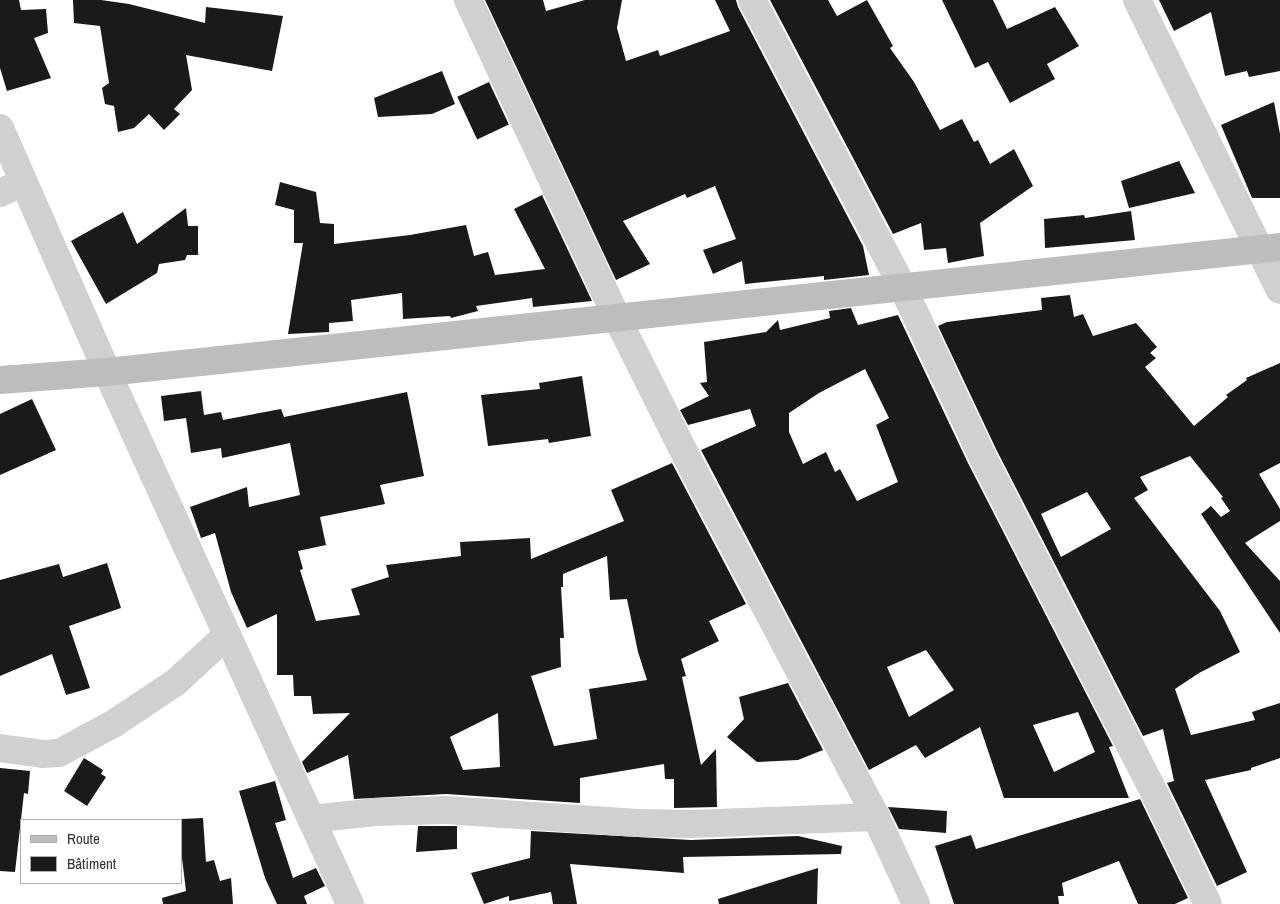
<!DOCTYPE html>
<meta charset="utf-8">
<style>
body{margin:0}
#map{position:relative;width:1280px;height:904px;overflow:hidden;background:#fff;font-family:"Archivo Narrow",sans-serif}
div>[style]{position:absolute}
.building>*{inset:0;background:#1a1a1a;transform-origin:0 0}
.minor>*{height:28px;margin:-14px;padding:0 14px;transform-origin:14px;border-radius:14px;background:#d0d0d0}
.secondary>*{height:28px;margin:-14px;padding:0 14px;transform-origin:14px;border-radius:14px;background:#bdbdbd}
span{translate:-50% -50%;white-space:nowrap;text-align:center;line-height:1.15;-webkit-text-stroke:5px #fff;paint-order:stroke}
.legend{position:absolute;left:20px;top:819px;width:162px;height:65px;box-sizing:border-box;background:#fff;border:1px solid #adadad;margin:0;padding:6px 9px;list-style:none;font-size:15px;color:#333}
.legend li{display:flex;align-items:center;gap:10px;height:25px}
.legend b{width:25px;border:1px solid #adadad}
</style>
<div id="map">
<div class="building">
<i style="clip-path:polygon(0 0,19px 0,21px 10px,46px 9px,48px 33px,34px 38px,51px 78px,7px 91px,0 68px)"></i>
<i style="clip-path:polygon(73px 0,101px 0,129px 4px,205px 23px,206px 7px,283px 16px,272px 71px,186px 55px,192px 90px,174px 109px,180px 114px,164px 130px,149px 114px,134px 128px,118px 132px,114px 106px,105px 104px,102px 88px,109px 83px,100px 26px,74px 23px)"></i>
<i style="clip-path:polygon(485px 0,543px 0,546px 11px,585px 0,622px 0,617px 28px,626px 61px,658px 50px,660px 56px,730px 31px,715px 0,736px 0,738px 7px,863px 246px,869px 275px,824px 280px,824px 276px,745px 284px,742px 261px,713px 274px,703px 250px,736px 239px,715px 186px,687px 198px,685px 194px,623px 221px,650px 264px,616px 280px)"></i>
<i style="clip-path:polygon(770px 0,828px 0,837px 16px,867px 0,893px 46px,890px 48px,914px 82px,940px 130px,962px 119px,974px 142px,978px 140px,990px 164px,1014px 149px,1033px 186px,980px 223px,984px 256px,948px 263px,946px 248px,924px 250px,921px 223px,893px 234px)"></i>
<i style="clip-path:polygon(942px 0,993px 0,1007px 29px,1055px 7px,1079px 46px,1047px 64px,1055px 79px,1010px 103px,988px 62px,975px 68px)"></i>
<i style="clip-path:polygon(1159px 0,1280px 0,1280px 71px,1249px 77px,1247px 71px,1225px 76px,1211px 12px,1174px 31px)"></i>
<i style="clip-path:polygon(442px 71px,455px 104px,432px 114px,378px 117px,374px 98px)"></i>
<i style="left:489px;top:82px;width:47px;height:35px;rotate:65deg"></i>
<i style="clip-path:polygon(1274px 102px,1280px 134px,1280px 198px,1252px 198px,1221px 125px)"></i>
<i style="clip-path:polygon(1179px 161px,1195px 193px,1129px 208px,1121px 181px)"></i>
<i style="clip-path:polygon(280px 182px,316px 192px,320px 223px,334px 224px,334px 244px,410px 235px,466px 225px,474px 256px,488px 252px,495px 275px,545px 269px,514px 209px,542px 195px,592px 301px,533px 307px,532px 298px,476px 306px,478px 311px,451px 318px,450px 316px,403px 319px,402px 293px,351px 300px,353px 321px,329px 323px,329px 332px,288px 334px,303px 243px,294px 243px,294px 210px,275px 205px)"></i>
<i style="clip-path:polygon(186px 208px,188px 226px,198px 226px,198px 255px,187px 255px,185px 260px,159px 264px,157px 273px,106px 304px,71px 241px,123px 212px,137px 244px)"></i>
<i style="clip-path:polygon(1131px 211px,1135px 240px,1045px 248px,1044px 219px,1084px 215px,1085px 218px)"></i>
<i style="clip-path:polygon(evenodd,1070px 295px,1074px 317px,1083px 314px,1093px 336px,1136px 323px,1157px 347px,1150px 353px,1156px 358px,1145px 367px,1194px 426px,1228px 397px,1226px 395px,1247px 380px,1246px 378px,1280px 363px,1280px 463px,1259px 474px,1280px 509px,1280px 521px,1245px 543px,1280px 581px,1280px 633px,1201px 514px,1211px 506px,1221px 517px,1230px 511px,1221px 498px,1223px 497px,1190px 456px,1140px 477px,1148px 490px,1134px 498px,1220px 611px,1240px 652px,1199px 673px,1175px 689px,1191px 735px,1255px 720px,1252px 712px,1280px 703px,1280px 758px,1251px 768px,1251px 770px,1205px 780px,1247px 872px,1217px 886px,1167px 783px,1174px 781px,1163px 729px,1143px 736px,996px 449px,938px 326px,947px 322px,1042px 310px,1041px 298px,1070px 295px,1087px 492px,1111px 529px,1061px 557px,1041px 514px,1087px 492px)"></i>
<i style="clip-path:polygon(evenodd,851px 308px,858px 325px,898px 315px,968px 463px,1113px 746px,1109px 747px,1129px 798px,1004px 798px,980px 727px,925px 758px,916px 745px,869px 770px,701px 450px,756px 426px,750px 409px,688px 425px,680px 410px,709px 396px,700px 383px,707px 382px,704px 342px,766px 332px,778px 320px,780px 330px,830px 318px,829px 311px,851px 308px,865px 369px,889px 418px,876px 425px,898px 482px,857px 501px,840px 469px,835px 472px,826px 452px,803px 464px,789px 432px,789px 413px,819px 393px,865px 369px,851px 308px,926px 650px,954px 690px,909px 717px,887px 667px,926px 650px,851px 308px,1078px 712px,1095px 752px,1054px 772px,1033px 725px,1078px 712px)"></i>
<i style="clip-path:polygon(582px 376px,591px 436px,549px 443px,548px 439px,488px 446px,481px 395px,540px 389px,539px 383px)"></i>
<i style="clip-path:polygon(evenodd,201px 391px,204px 415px,221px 412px,223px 420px,281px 409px,284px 417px,407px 392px,424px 476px,380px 485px,385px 504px,320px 517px,326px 545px,298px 551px,303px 569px,300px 570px,316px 621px,360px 615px,351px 589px,389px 577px,386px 565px,461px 556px,460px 542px,530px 538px,531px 559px,624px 521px,611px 490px,672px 463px,746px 604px,709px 621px,719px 641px,681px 659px,686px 676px,682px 677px,701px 765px,716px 749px,717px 807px,674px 808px,674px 779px,665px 779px,664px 764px,580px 778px,580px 803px,446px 794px,354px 799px,348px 755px,307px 773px,302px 762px,350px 713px,313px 714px,311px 696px,294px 696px,293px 675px,277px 675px,277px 614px,247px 628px,231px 592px,215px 533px,201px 538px,190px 507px,247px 487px,249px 507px,300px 495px,290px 443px,222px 458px,221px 448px,191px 453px,186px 418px,164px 421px,161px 396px,201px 391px,607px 556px,610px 600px,627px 599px,638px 652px,647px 680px,589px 689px,597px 739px,554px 746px,531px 676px,561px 667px,560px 638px,564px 638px,561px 587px,563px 587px,563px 574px,607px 556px,201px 391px,498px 713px,500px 767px,463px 770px,450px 737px,498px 713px)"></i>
<i style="clip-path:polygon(32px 399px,56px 450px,0 475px,0 414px)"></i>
<i style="clip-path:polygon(107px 563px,121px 608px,69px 626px,90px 688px,66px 695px,52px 654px,0 676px,0 580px,59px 564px,63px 577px)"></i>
<i style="clip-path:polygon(788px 683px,823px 750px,798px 760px,757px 762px,727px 737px,744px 719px,739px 697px)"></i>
<i style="clip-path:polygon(84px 758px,103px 770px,101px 774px,106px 777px,87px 806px,64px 791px)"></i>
<i style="clip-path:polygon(0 768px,30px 771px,28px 794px,24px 793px,15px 872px,0 871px)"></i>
<i style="clip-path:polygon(275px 781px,286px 820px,275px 823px,293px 878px,316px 868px,325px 886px,304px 896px,307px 904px,277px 904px,265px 878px,239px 791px)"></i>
<i style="clip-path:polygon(1140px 799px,1188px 898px,1175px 904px,1138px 904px,1119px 861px,1062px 883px,1064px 896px,1058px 896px,1059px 904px,954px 904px,935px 846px,971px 835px,976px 849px)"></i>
<i style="clip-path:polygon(888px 807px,947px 811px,946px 833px,899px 829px)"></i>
<i style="clip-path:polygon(203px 818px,206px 862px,214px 860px,220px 881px,231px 878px,233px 904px,163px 904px,162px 898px,186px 891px,181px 850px,181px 819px)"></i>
<i style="clip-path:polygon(418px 826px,457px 826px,457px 849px,416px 852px)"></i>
<i style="clip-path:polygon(531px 831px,691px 840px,798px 836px,842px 846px,841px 854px,683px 857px,684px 873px,570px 864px,577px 904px,553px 904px,551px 892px,509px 901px,509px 896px,484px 904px,471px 873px,530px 858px)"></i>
<i style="clip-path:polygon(818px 868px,817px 904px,719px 904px,718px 899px)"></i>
</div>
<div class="minor">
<i style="left:468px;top:0;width:351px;rotate:64.9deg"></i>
<i style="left:617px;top:318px;width:154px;rotate:63.4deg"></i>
<i style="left:686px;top:456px;width:408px;rotate:62.2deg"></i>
<i style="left:876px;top:817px;width:96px;rotate:65.3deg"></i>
<i style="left:752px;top:0;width:325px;rotate:62.3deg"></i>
<i style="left:903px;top:288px;width:186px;rotate:64.8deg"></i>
<i style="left:982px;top:456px;width:369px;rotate:62.9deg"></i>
<i style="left:1150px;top:784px;width:133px;rotate:64.2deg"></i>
<i style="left:1137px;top:0;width:323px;rotate:63.8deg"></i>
<i style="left:0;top:128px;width:266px;rotate:66.3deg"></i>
<i style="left:107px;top:372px;width:585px;rotate:65.45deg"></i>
<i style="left:0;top:193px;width:26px;rotate:-25deg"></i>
<i style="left:0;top:748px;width:43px;rotate:7.9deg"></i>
<i style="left:43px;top:754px;width:16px;rotate:-4deg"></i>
<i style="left:59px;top:753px;width:61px;rotate:-28.2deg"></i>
<i style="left:113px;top:724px;width:76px;rotate:-33.7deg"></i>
<i style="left:176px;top:682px;width:69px;rotate:-42.7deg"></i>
<i style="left:311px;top:819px;width:64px;rotate:-6.2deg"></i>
<i style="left:375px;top:812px;width:71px;rotate:-1.6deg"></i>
<i style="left:446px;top:810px;width:192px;rotate:3.9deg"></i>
<i style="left:638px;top:823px;width:53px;rotate:1.1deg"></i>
<i style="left:691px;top:824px;width:185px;rotate:-2.2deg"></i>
</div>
<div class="secondary">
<i style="left:0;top:380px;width:107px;rotate:-4.3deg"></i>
<i style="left:107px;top:372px;width:1180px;rotate:-6.08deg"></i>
</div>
<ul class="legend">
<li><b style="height:6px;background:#bdbdbd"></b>Route</li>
<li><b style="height:14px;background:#1a1a1a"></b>Bâtiment</li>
</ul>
</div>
